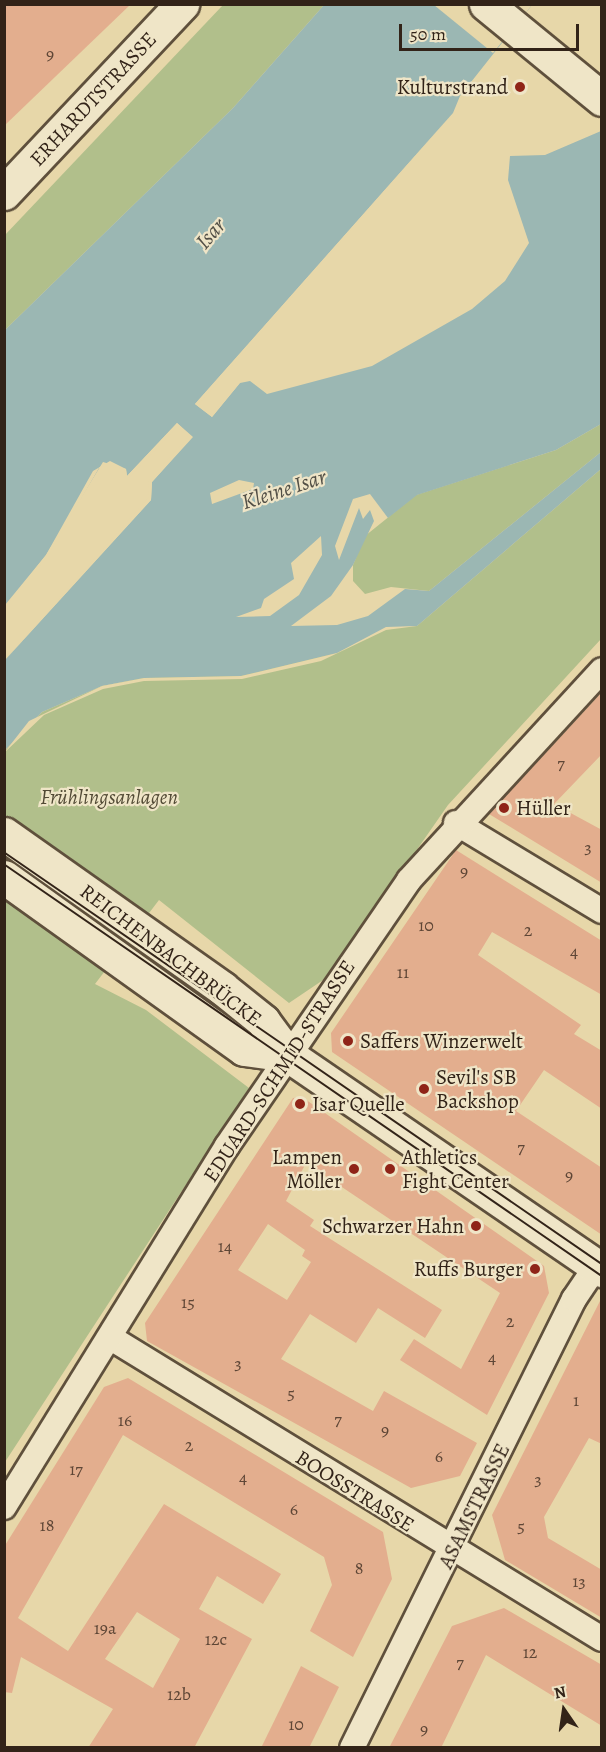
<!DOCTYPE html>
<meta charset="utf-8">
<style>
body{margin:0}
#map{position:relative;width:606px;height:1752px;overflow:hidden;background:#e7d7a9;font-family:Alegreya,serif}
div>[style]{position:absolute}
.green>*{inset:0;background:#b1bf8b}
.water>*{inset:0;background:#9bb7b3}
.pier>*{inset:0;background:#e7d7a9}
.building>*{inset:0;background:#e3ae8e}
.roads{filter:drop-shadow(2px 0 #5f503c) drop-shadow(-2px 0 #5f503c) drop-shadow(0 2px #5f503c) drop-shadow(0 -2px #5f503c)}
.street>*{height:24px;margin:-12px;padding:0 12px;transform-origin:12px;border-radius:12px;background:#efe5c7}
.secondary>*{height:33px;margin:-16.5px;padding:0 16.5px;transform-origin:16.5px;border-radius:16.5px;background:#efe5c7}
.tram>*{height:1.5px;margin:-0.75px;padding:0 0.75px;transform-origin:0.75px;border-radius:0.75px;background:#322318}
.dots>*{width:16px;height:16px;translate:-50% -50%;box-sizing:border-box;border:3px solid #efe5c7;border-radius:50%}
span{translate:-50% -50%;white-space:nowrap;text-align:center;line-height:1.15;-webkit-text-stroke:4.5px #efe5c7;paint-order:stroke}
.number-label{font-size:18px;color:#5e4636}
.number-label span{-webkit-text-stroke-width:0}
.poi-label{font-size:21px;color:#322318}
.right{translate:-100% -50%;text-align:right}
.left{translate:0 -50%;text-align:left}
.street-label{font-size:21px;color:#322318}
.park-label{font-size:21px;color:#524a35;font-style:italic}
.water-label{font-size:22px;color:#524f46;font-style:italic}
.frame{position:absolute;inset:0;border:6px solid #322318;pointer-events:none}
.north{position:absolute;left:534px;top:1680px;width:60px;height:60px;-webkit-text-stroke:4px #efe5c7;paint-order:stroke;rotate:347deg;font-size:16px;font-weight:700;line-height:24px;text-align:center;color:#322318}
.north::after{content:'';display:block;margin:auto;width:21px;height:27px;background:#322318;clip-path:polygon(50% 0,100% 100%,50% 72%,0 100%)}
.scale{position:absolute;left:399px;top:24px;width:180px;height:27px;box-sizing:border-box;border:3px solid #322318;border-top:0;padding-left:8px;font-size:18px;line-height:21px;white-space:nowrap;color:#322318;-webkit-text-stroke:4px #efe5c7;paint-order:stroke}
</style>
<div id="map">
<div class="green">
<i style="clip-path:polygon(223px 5px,324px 5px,233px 108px,5px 330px,4px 236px)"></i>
<i style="clip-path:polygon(601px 424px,601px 452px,429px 591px,391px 587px,365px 594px,353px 581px,353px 565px,365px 536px,416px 495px,556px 450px)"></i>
<i style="clip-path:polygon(601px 469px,601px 639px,448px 805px,329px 976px,289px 1003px,159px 900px,95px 984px,146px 1010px,249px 1088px,5px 1462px,5px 750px,42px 712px,102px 686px,386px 627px,417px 626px)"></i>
</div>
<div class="water">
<i style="clip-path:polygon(evenodd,324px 5px,532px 5px,460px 96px,453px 113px,195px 404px,212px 417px,240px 383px,250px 381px,267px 394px,372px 366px,472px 309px,505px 281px,529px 243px,508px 180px,510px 156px,545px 155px,601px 131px,601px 424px,556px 450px,417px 495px,388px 518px,370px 494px,353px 499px,335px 546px,339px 560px,359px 508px,363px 519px,370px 510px,374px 521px,353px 565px,331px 596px,291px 626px,337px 625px,368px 616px,405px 589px,429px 591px,601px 452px,601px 469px,417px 626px,386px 628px,337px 653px,241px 676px,144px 678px,102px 686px,42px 712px,5px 750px,5px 660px,151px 500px,152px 482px,192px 437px,177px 423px,127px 476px,126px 469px,103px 462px,46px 555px,5px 605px,5px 330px,233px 108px,324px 5px,239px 480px,254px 483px,253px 489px,212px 504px,210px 493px,239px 480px,324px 5px,321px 536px,322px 555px,299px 595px,270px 616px,236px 617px,261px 608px,264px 599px,294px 579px,291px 563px,321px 536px)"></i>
</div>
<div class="pier">
<i style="clip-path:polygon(434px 5px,532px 5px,493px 53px)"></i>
<i style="clip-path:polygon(453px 113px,199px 404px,211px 413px,243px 379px,212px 417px,195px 404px)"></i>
<i style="clip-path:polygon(177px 423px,193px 437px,152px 482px,151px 500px,5px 660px,148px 498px,149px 480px,188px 437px,177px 427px,128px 479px,119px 467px,99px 468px,48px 556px,4px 608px,46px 555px,93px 471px,110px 461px,126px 469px,127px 476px)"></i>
<i style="clip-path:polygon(417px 626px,386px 630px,321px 661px,242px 679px,144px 681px,103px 689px,44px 715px,4px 753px,29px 721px,102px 686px,144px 678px,241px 676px,337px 653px,386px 627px)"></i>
</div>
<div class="building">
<i style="clip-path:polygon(4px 4px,131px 4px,4px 126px)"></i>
<i style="clip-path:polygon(602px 692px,602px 754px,554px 804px,602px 830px,602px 883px,489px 814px)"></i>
<i style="clip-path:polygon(456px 850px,602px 941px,602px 995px,492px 932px,478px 955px,581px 1025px,574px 1034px,602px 1051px,602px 1109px,544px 1070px,516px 1111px,602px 1168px,602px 1235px,332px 1052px,331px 1033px)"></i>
<i style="clip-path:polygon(evenodd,302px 1097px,544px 1266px,549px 1293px,487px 1415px,400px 1360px,414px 1339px,461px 1369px,500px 1293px,306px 1163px,286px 1201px,314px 1220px,310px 1226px,442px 1310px,425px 1338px,378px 1308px,356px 1343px,310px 1314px,281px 1359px,373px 1411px,384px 1391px,477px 1443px,460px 1476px,411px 1488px,147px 1341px,145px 1323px,293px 1098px,302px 1097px,268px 1224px,305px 1250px,302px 1256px,311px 1262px,287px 1300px,238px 1270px,268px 1224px)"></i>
<i style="clip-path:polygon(602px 1297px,602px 1444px,589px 1438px,544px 1517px,548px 1538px,602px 1570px,602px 1618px,505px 1560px,492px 1515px)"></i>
<i style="clip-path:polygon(evenodd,128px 1378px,383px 1532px,392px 1579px,353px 1657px,310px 1631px,332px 1585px,324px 1557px,123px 1435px,18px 1618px,68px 1651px,164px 1504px,281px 1574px,263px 1604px,217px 1576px,199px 1609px,252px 1639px,194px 1748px,88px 1748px,113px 1709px,21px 1657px,12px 1693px,4px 1692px,4px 1547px,104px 1387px,128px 1378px,137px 1612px,180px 1639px,153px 1688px,105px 1659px,137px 1612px)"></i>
<i style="clip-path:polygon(504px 1608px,602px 1665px,602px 1726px,486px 1655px,441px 1748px,389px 1748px,452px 1626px)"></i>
<i style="clip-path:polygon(301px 1666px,339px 1687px,309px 1748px,261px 1748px)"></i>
</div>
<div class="roads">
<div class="street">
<i style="left:456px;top:823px;width:170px;rotate:31.1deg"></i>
<i style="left:111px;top:1338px;width:576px;rotate:31.51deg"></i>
<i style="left:4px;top:1507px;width:424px;rotate:-58.3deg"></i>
<i style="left:227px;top:1146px;width:322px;rotate:-55.6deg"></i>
<i style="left:409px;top:880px;width:285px;rotate:-47.4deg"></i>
<i style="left:352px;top:1748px;width:501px;rotate:-63.69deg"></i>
<i style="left:574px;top:1299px;width:40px;rotate:-56deg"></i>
</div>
<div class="secondary">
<i style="left:486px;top:4px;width:150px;rotate:39.3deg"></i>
<i style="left:4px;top:193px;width:260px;rotate:-46.7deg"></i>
<i style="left:4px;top:834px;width:267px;rotate:35.2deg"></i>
<i style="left:222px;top:988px;width:53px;rotate:38.8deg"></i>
<i style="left:263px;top:1021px;width:42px;rotate:53.7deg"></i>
<i style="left:288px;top:1055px;width:381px;rotate:34.4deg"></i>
<i style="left:4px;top:877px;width:295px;rotate:35.6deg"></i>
<i style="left:244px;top:1049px;width:44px;rotate:7.8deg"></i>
</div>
</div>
<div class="tram">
<i style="left:4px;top:852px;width:726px;rotate:34.57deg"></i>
<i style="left:4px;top:864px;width:726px;rotate:34.57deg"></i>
</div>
<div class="dots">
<i style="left:520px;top:87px;background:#8f2418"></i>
<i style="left:504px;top:808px;background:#8f2418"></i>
<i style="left:348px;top:1041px;background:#8f2418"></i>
<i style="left:424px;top:1089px;background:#8f2418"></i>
<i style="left:300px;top:1104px;background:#8f2418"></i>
<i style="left:354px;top:1169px;background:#8f2418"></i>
<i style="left:390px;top:1169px;background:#8f2418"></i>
<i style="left:476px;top:1226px;background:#8f2418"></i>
<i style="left:535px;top:1269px;background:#8f2418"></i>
</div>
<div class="number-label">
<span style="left:50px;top:54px">9</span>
<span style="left:561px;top:763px">7</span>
<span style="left:588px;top:847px">3</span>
<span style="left:464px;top:871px">9</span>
<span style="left:426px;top:925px">10</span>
<span style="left:528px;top:930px">2</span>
<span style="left:574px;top:951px">4</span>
<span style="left:403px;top:972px">11</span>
<span style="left:521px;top:1147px">7</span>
<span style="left:569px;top:1175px">9</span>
<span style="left:225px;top:1246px">14</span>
<span style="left:188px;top:1302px">15</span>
<span style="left:510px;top:1321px">2</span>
<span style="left:492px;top:1357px">4</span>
<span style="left:238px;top:1363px">3</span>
<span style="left:291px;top:1393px">5</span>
<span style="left:576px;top:1400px">1</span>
<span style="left:338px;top:1419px">7</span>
<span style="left:125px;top:1420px">16</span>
<span style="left:385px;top:1430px">9</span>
<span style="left:189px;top:1445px">2</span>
<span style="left:439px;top:1456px">6</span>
<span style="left:76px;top:1469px">17</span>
<span style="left:243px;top:1477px">4</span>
<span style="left:538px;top:1479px">3</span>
<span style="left:294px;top:1509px">6</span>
<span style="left:47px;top:1525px">18</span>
<span style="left:521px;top:1526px">5</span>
<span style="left:359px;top:1568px">8</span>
<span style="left:579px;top:1581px">13</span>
<span style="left:105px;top:1628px">19a</span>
<span style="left:216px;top:1639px">12c</span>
<span style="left:530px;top:1652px">12</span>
<span style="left:460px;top:1662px">7</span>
<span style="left:179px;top:1694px">12b</span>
<span style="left:296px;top:1724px">10</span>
<span style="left:424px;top:1729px">9</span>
</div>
<div class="poi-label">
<span class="right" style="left:508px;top:87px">Kulturstrand</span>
<span class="left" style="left:516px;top:808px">Hüller</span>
<span class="left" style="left:360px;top:1041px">Saffers Winzerwelt</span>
<span class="left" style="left:436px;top:1089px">Sevil's SB<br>Backshop</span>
<span class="left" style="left:312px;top:1104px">Isar Quelle</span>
<span class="right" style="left:342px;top:1169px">Lampen<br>Möller</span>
<span class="left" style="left:402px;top:1169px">Athletics<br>Fight Center</span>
<span class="right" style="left:464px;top:1226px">Schwarzer Hahn</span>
<span class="right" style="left:523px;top:1269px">Ruffs Burger</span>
</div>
<div class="street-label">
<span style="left:93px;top:99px;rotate:-47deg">ERHARDTSTRASSE</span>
<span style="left:171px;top:955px;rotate:37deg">REICHENBACHBRÜCKE</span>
<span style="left:279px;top:1071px;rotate:-57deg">EDUARD-SCHMID-STRASSE</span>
<span style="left:355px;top:1491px;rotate:32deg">BOOSSTRASSE</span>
<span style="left:474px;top:1506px;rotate:-64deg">ASAMSTRASSE</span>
</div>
<div class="park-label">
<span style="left:109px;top:797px">Frühlingsanlagen</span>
</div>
<div class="water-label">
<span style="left:211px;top:234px;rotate:-49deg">Isar</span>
<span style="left:284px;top:490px;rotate:-18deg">Kleine Isar</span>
</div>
<div class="frame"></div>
<div class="north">N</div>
<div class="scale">50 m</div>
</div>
